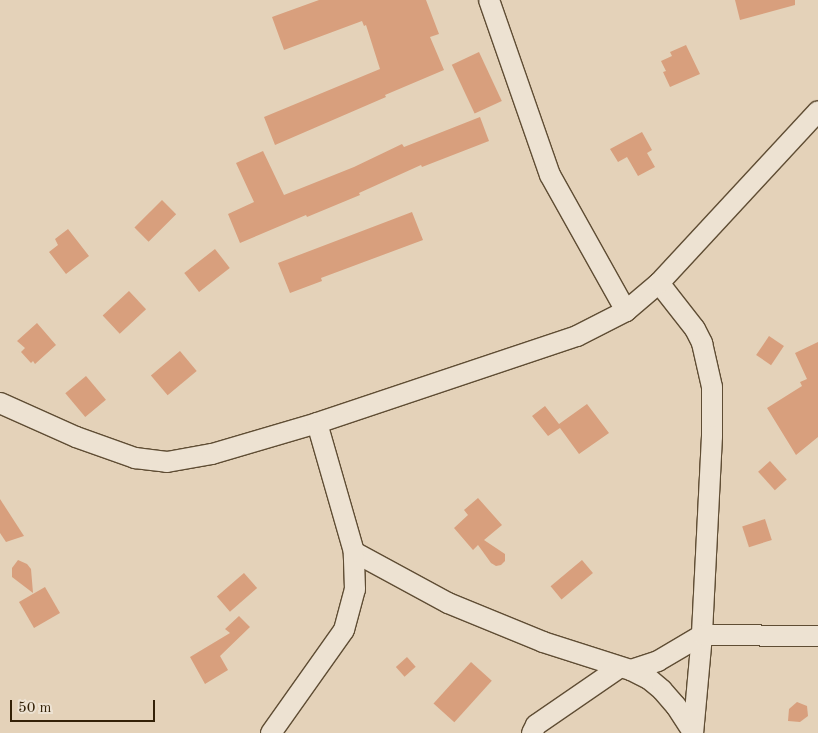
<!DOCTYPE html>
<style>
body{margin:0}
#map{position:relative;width:818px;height:733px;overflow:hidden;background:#e4d2b9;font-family:"Old Standard TT",serif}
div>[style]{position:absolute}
.building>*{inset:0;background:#d89f7d;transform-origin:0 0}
.roads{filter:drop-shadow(1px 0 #5f4d34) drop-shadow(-1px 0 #5f4d34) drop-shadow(0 1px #5f4d34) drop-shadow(0 -1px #5f4d34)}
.street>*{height:20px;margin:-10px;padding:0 10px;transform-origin:10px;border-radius:10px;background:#ede2d2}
span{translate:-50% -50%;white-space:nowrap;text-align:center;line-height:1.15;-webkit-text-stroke:4.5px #ede2d2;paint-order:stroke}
.scale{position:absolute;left:10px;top:700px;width:145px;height:22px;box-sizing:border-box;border:2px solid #332107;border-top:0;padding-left:6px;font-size:15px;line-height:18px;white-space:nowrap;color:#332107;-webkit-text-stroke:4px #ede2d2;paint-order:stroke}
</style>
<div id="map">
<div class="building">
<i style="clip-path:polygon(319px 0,426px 0,439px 34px,430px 37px,444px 70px,385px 95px,386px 97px,275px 145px,264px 117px,380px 69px,366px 25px,364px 26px,362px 21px,284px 50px,272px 17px)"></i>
<i style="clip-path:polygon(735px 0,795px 0,795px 5px,740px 20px)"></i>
<i style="clip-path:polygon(686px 45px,700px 74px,670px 87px,663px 72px,666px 71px,661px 61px,672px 56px,670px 52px)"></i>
<i style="left:479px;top:52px;width:54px;height:30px;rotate:65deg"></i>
<i style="clip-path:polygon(480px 117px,489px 141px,422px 167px,421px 165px,359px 193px,360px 195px,307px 217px,306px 215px,240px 243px,228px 214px,254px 202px,236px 163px,263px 151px,284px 195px,354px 167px,402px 144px,404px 147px)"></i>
<i style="clip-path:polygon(642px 132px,652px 150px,647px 153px,655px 167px,638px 176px,627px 157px,618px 162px,610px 149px)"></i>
<i style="left:162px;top:200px;width:20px;height:39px;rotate:45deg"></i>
<i style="clip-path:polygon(412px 212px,423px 240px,321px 278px,322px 281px,290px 293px,278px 263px)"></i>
<i style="clip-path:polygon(68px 229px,89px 256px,66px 274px,49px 252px,58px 245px,55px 239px)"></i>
<i style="left:215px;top:249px;width:24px;height:39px;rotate:52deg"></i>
<i style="left:129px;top:291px;width:25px;height:36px;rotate:47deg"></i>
<i style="clip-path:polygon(37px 323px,56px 345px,35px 364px,33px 361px,31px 363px,21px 352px,25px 348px,17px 341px)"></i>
<i style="left:769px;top:336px;width:18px;height:23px;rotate:34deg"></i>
<i style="clip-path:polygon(818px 342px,818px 437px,796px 455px,767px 408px,802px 386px,800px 382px,807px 379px,795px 353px)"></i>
<i style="left:180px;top:351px;width:26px;height:38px;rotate:50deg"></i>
<i style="left:86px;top:376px;width:31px;height:27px;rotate:50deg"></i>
<i style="clip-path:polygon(587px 404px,609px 433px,579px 454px,560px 428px,548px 436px,532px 416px,545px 406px,559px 424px)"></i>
<i style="left:770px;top:461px;width:25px;height:16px;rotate:48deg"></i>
<i style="clip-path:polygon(478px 498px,502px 525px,484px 540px,505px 554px,505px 561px,501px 565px,496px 566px,491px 563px,478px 545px,473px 550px,454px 528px,468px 515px,464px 510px)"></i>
<i style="clip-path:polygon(0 499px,24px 536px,6px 542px,0 533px)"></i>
<i style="left:765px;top:519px;width:22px;height:24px;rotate:72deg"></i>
<i style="clip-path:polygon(18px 560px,27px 564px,31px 569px,33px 593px,12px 577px,12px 568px)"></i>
<i style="left:582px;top:560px;width:17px;height:41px;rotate:50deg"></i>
<i style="left:244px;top:573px;width:20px;height:36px;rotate:49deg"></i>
<i style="left:45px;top:587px;width:30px;height:30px;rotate:60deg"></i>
<i style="clip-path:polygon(239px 616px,250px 627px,220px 656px,228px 670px,205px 684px,190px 657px,230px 633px,225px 629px)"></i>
<i style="left:407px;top:657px;width:13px;height:15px;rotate:48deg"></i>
<i style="left:471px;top:662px;width:28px;height:56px;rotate:42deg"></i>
<i style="clip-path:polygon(797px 702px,807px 706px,808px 716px,800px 722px,788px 721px,789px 709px)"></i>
</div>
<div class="roads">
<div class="street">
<i style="left:489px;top:0;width:185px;rotate:70.8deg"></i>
<i style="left:550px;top:175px;width:156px;rotate:60.8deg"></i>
<i style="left:659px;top:283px;width:58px;rotate:52deg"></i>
<i style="left:695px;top:329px;width:16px;rotate:63deg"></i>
<i style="left:702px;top:343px;width:45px;rotate:77.2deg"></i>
<i style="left:712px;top:387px;width:49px;rotate:90deg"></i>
<i style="left:712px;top:436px;width:199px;rotate:92.9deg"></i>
<i style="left:702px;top:635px;width:98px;rotate:95.2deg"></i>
<i style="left:0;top:403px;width:83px;rotate:24.1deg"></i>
<i style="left:76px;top:437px;width:63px;rotate:19.6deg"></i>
<i style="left:135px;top:458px;width:32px;rotate:7deg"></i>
<i style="left:167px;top:462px;width:46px;rotate:-10.1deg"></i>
<i style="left:212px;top:454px;width:109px;rotate:-16.4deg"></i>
<i style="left:317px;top:423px;width:274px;rotate:-18.5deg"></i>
<i style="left:577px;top:336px;width:55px;rotate:-27deg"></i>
<i style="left:626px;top:311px;width:43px;rotate:-40.3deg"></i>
<i style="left:659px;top:283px;width:234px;rotate:-47.2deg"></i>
<i style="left:354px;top:552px;width:107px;rotate:28.5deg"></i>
<i style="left:448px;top:603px;width:103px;rotate:22.3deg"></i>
<i style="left:543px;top:642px;width:92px;rotate:17.7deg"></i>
<i style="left:631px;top:670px;width:20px;rotate:27deg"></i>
<i style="left:649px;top:679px;width:17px;rotate:40deg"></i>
<i style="left:662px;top:690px;width:21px;rotate:49deg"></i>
<i style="left:676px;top:706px;width:31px;rotate:57deg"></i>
<i style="left:631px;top:670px;width:28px;rotate:-18deg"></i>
<i style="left:658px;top:661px;width:51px;rotate:-30.6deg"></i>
<i style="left:702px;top:635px;width:116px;rotate:0.5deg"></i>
<i style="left:271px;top:733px;width:126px;rotate:-54.7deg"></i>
<i style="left:344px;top:630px;width:42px;rotate:-75deg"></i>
<i style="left:355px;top:589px;width:37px;rotate:-92deg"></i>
<i style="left:354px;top:552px;width:134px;rotate:-106deg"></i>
<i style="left:532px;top:733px;width:9px;rotate:-63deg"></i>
<i style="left:536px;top:725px;width:101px;rotate:-34.5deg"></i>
</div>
</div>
<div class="scale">50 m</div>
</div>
